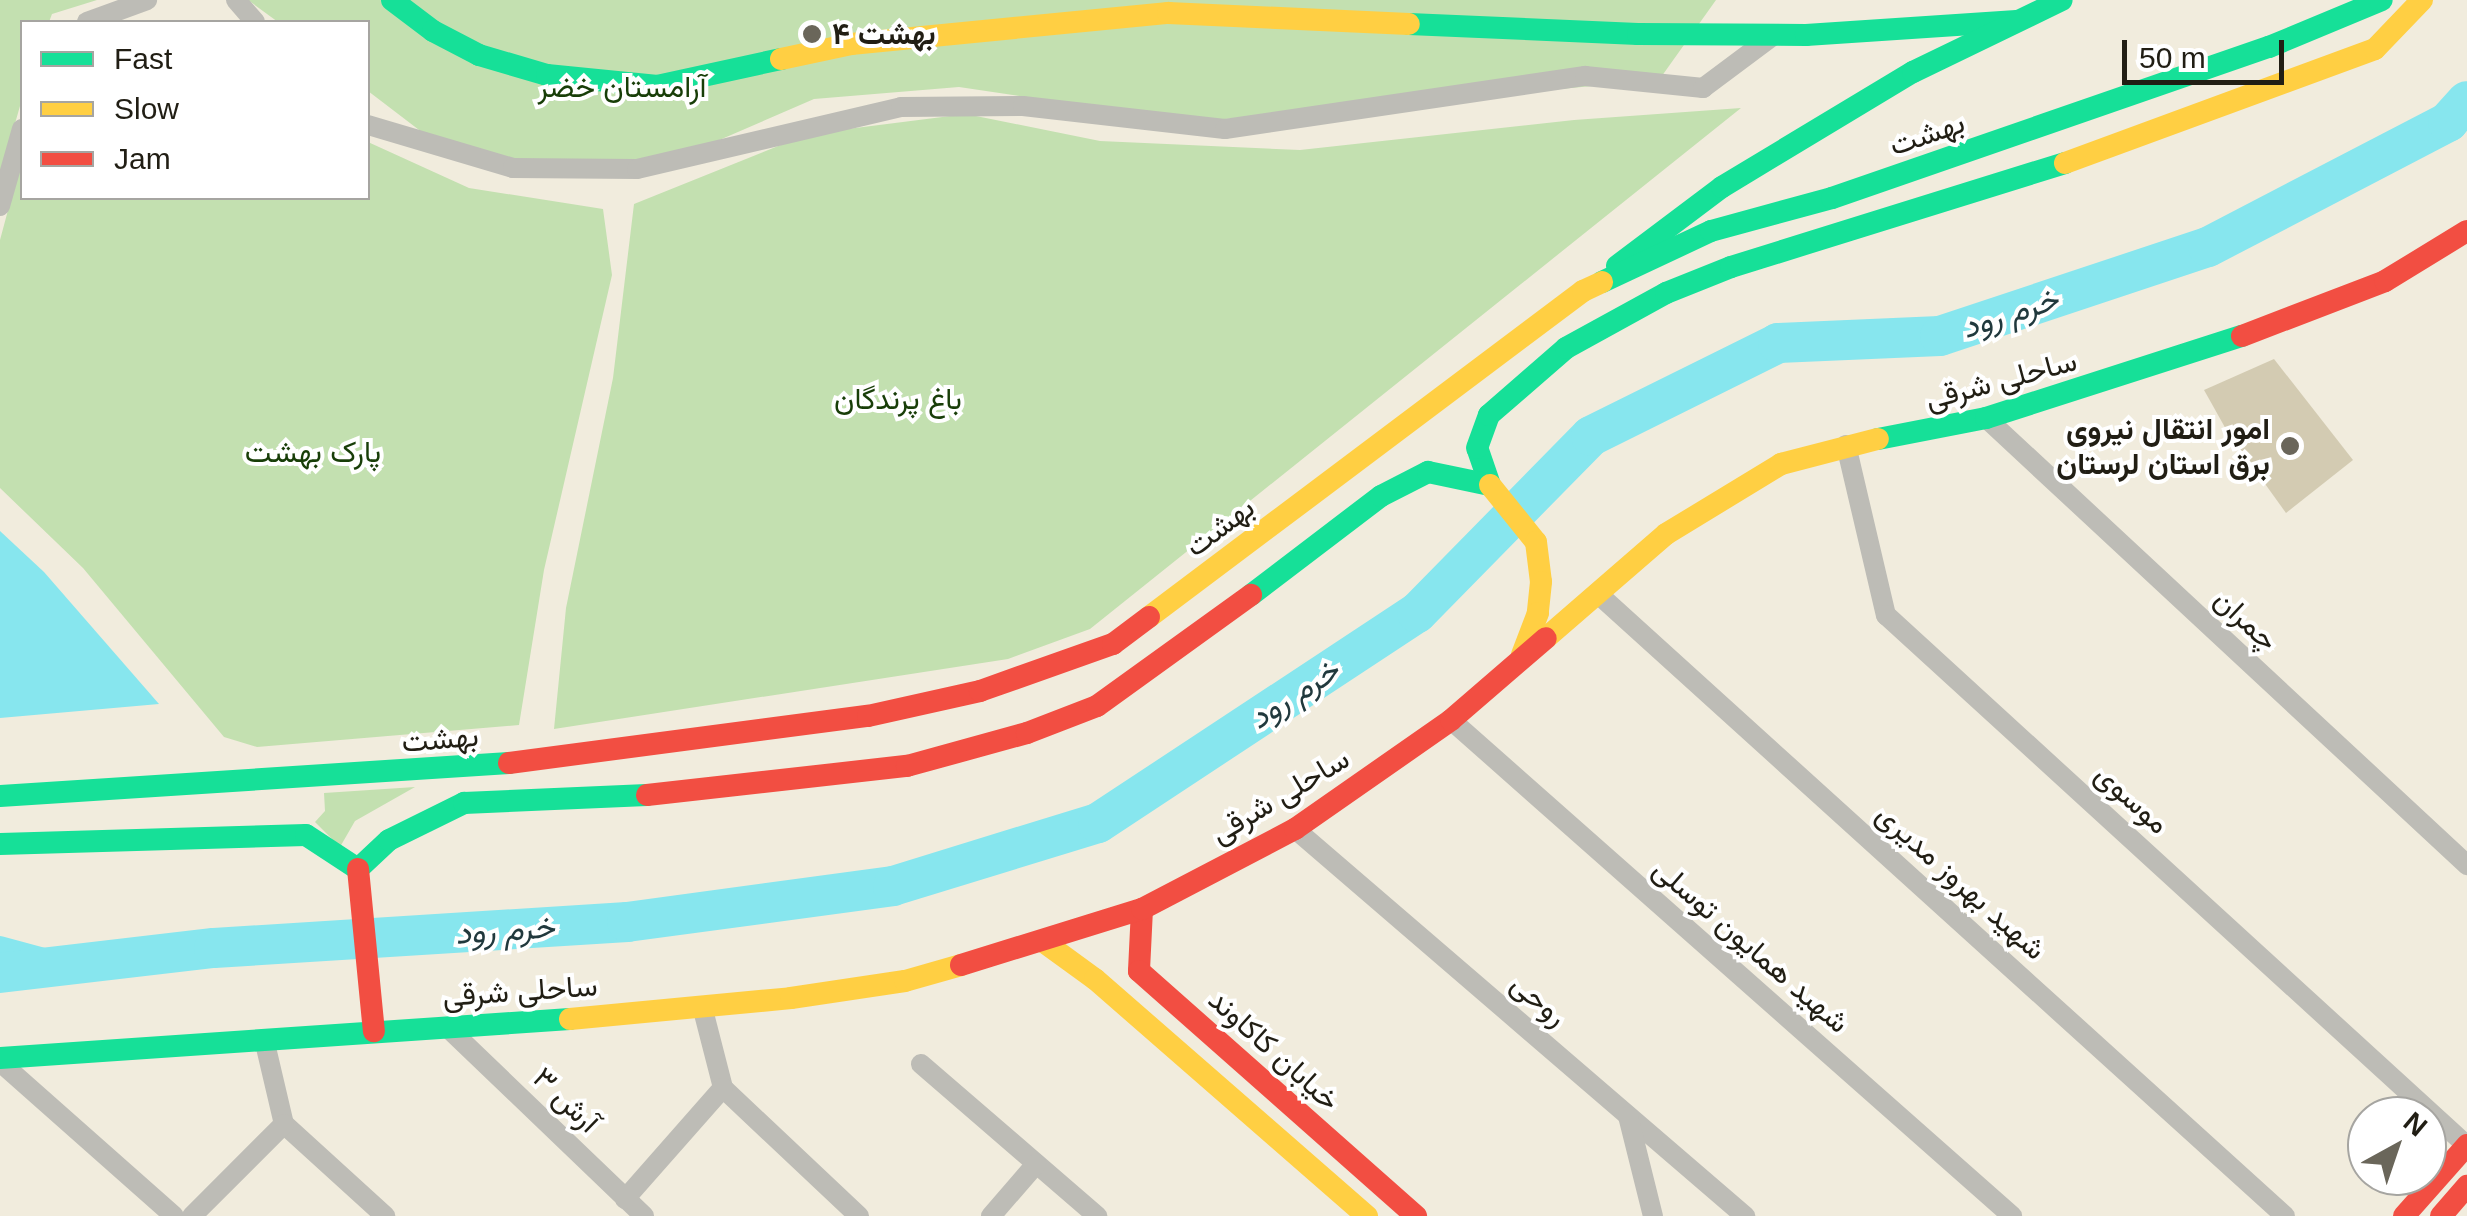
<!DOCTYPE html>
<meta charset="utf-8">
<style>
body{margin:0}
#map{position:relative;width:2467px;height:1216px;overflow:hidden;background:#f1ecdd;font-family:Arial,Vazirmatn,sans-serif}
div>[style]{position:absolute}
.green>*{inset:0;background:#c3e0b0}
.water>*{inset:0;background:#87e6ee}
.canal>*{height:22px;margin:-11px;padding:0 11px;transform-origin:11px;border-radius:11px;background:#87e6ee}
.river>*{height:40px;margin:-20px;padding:0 20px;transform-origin:20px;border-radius:20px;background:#87e6ee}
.building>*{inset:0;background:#d3cbb2}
.street>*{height:20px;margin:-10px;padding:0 10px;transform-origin:10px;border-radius:10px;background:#bdbcb6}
.fast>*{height:22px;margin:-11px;padding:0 11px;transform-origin:11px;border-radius:11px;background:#16e098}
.slow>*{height:22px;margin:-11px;padding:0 11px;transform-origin:11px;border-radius:11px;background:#ffcf43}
.jam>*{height:22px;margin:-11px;padding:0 11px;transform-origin:11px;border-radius:11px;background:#f24e42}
.dots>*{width:28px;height:28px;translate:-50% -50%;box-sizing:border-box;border:5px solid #fff;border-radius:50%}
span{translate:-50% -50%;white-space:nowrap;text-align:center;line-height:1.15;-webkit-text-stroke:8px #fff;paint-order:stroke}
.poi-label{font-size:30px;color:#211e14;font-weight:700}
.left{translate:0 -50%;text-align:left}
.right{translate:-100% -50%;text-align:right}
.park-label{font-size:30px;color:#183e08}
.street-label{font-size:30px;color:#211e14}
.water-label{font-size:32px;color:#21393d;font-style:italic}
.legend{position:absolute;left:20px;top:20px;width:350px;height:180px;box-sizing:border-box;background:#fff;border:2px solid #a6a5a1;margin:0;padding:12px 18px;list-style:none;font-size:30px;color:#211e14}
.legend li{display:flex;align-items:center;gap:20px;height:50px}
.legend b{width:50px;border:2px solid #a6a5a1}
.north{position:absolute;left:2347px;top:1096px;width:100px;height:100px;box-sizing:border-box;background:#fff;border:2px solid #a6a5a1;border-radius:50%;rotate:40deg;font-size:28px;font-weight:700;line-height:40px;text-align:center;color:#211e14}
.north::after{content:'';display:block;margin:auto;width:35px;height:45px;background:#6a665a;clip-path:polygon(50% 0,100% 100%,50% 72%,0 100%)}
.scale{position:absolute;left:2122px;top:40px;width:162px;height:45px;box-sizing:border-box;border:5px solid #211e14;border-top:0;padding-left:12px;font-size:30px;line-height:35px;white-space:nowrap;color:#211e14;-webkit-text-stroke:8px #fff;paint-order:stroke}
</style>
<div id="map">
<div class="green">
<i style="clip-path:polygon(0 0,97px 0,52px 14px,49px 22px,22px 22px,22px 99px,0 176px)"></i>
<i style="clip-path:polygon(248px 0,1716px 0,1659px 80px,1192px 122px,959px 87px,814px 99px,636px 176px,444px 149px,368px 91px,368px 22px,278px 22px)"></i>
<i style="clip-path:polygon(1741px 108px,1090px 629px,1008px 659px,554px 729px,566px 608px,613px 378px,634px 204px,808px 134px,966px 114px,1100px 141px,1300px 150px,1574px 120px)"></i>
<i style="clip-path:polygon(368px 142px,469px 188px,603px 209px,612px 275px,544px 570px,519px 725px,257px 747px,224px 737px,83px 568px,0 488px,0 240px,22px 158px,22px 198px,368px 198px)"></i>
<i style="clip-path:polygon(415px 787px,355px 821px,340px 847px,315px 822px,325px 811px,324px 793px)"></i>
</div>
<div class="water">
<i style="clip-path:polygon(0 531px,44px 572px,159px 704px,0 718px)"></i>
</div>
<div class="canal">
<i style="left:0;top:947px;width:68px;rotate:15.3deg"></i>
</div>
<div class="river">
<i style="left:0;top:973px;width:215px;rotate:-6.7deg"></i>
<i style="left:214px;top:948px;width:414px;rotate:-3.6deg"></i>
<i style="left:627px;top:922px;width:268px;rotate:-7.7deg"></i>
<i style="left:893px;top:886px;width:214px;rotate:-17.1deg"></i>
<i style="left:1098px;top:823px;width:382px;rotate:-33.4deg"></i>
<i style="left:1417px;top:613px;width:248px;rotate:-45.5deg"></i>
<i style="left:1591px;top:436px;width:209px;rotate:-26.4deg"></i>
<i style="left:1778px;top:343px;width:162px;rotate:-2.5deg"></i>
<i style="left:1940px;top:336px;width:282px;rotate:-18.4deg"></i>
<i style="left:2208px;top:247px;width:271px;rotate:-27.5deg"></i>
<i style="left:2448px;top:122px;width:28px;rotate:-48deg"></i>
</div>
<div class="building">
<i style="clip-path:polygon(2274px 359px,2353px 460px,2286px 513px,2227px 431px,2204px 390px)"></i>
</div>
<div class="street">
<i style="left:236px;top:0;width:29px;rotate:49deg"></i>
<i style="left:87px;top:22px;width:64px;rotate:-20.1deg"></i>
<i style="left:368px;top:125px;width:151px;rotate:16.5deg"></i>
<i style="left:513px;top:168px;width:124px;rotate:0.5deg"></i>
<i style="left:637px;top:169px;width:271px;rotate:-13.2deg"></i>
<i style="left:901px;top:107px;width:122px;rotate:-0.5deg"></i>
<i style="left:1023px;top:106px;width:203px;rotate:6.5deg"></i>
<i style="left:1225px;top:129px;width:364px;rotate:-8.4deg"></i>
<i style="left:1585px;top:76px;width:119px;rotate:5.8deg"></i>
<i style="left:1703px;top:88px;width:89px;rotate:-36.7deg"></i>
<i style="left:0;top:206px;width:80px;rotate:-74.1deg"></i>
<i style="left:1986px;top:418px;width:657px;rotate:42.9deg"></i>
<i style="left:1846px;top:445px;width:175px;rotate:76.8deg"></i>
<i style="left:1886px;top:615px;width:786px;rotate:42.42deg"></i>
<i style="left:1597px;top:593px;width:928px;rotate:42.16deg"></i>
<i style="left:1451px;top:720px;width:749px;rotate:41.48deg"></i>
<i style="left:1295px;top:829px;width:594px;rotate:40.7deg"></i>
<i style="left:702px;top:1006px;width:85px;rotate:75.6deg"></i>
<i style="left:723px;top:1088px;width:187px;rotate:43.3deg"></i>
<i style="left:447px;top:1027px;width:273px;rotate:43.8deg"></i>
<i style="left:264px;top:1039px;width:87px;rotate:76.8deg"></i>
<i style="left:284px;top:1124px;width:137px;rotate:42.3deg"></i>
<i style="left:0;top:1062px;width:232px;rotate:41.5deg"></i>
<i style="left:921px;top:1064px;width:233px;rotate:40.8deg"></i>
<i style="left:1628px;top:1116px;width:103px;rotate:76deg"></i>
<i style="left:625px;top:1199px;width:148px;rotate:-48.6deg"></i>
<i style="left:192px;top:1216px;width:130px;rotate:-45deg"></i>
<i style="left:991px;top:1216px;width:69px;rotate:-49.1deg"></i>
</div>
<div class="fast">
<i style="left:392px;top:0;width:51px;rotate:37.1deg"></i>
<i style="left:433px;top:31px;width:52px;rotate:27.6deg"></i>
<i style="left:479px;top:55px;width:71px;rotate:16.4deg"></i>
<i style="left:547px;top:75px;width:111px;rotate:5.7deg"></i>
<i style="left:657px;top:86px;width:127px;rotate:-12.3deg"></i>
<i style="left:1409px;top:24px;width:229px;rotate:2.5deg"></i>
<i style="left:1638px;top:34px;width:168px;rotate:0.3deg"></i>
<i style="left:1806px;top:35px;width:211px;rotate:-3.8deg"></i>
<i style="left:1617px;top:266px;width:131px;rotate:-37deg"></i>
<i style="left:1722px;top:187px;width:223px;rotate:-31.1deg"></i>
<i style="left:1913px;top:72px;width:165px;rotate:-25.8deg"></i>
<i style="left:1602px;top:282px;width:120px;rotate:-25.1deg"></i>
<i style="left:1711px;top:231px;width:125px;rotate:-15.3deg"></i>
<i style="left:1832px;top:198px;width:462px;rotate:-19.1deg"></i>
<i style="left:2269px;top:47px;width:122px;rotate:-22.6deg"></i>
<i style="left:1878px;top:439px;width:110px;rotate:-11deg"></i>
<i style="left:1986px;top:418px;width:269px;rotate:-17.8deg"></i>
<i style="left:1490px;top:485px;width:39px;rotate:-109deg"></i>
<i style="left:1477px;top:448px;width:35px;rotate:-70deg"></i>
<i style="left:1489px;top:415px;width:102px;rotate:-41deg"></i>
<i style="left:1566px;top:348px;width:114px;rotate:-28.8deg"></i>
<i style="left:1666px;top:293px;width:70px;rotate:-21.8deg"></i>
<i style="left:1731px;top:267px;width:350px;rotate:-17.3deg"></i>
<i style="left:1251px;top:595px;width:163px;rotate:-37.3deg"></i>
<i style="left:1381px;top:496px;width:53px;rotate:-27.1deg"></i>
<i style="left:1428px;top:472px;width:63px;rotate:11.8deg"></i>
<i style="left:0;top:796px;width:510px;rotate:-3.71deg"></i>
<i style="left:0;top:844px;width:306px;rotate:-1.7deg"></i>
<i style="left:306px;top:835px;width:62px;rotate:33.2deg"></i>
<i style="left:358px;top:869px;width:42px;rotate:-43.1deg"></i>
<i style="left:389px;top:840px;width:84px;rotate:-26.3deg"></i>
<i style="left:464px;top:803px;width:183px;rotate:-2.5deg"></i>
<i style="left:0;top:1058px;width:571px;rotate:-3.91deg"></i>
</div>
<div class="slow">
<i style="left:781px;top:59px;width:72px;rotate:-12.1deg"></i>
<i style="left:851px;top:44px;width:319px;rotate:-5.6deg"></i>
<i style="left:1168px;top:13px;width:241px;rotate:2.6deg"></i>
<i style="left:2065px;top:163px;width:330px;rotate:-20.2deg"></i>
<i style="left:2375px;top:49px;width:68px;rotate:-46.2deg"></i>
<i style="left:1490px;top:485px;width:73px;rotate:51.1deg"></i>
<i style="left:1536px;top:542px;width:40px;rotate:82.9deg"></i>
<i style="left:1541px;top:582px;width:31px;rotate:96deg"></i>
<i style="left:1538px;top:613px;width:45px;rotate:110.9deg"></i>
<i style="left:1149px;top:617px;width:543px;rotate:-36.91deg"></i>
<i style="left:1583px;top:291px;width:21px;rotate:-25deg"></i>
<i style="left:1546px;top:638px;width:159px;rotate:-40.9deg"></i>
<i style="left:1666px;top:534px;width:135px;rotate:-31.3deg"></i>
<i style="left:1781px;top:464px;width:100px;rotate:-14.5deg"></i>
<i style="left:1044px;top:942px;width:63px;rotate:36deg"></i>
<i style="left:1095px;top:979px;width:361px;rotate:41.1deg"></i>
<i style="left:570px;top:1019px;width:222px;rotate:-5.4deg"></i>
<i style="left:791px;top:998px;width:115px;rotate:-8.5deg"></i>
<i style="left:905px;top:981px;width:58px;rotate:-15.9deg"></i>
</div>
<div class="jam">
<i style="left:2242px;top:336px;width:153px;rotate:-21deg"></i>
<i style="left:2385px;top:281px;width:96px;rotate:-31.4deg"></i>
<i style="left:509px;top:763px;width:362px;rotate:-7.5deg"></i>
<i style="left:868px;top:716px;width:115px;rotate:-12.6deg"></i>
<i style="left:980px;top:691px;width:141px;rotate:-19.5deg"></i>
<i style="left:1113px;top:644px;width:45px;rotate:-36.9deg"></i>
<i style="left:647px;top:795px;width:262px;rotate:-6.4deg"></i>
<i style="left:907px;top:766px;width:124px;rotate:-15.4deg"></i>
<i style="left:1027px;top:733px;width:75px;rotate:-21.1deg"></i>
<i style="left:1097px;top:706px;width:190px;rotate:-35.8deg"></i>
<i style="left:358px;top:869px;width:163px;rotate:84.4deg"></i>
<i style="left:1142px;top:909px;width:62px;rotate:92.8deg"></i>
<i style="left:1139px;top:971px;width:370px;rotate:41.5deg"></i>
<i style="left:961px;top:965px;width:189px;rotate:-17.2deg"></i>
<i style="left:1142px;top:909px;width:173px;rotate:-27.6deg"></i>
<i style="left:1295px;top:829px;width:190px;rotate:-34.9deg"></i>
<i style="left:1451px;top:720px;width:125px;rotate:-40.8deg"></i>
<i style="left:2404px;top:1216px;width:95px;rotate:-48.4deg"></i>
<i style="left:2441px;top:1216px;width:40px;rotate:-49deg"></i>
</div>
<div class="dots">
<i style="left:812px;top:34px;background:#6a665a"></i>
<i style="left:2290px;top:446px;background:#6a665a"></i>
</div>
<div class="poi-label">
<span class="left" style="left:832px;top:34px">بهشت ۴</span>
<span class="right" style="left:2270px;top:446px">امور انتقال نیروی<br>برق استان لرستان</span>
</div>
<div class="park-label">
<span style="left:622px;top:87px">آرامستان خضر</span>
<span style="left:898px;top:399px">باغ پرندگان</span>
<span style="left:313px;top:452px">پارک بهشت</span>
</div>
<div class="street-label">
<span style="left:1927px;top:134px;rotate:-19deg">بهشت</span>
<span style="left:2001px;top:380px;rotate:-15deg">ساحلی شرقی</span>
<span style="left:1220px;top:527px;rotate:-37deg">بهشت</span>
<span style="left:2246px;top:620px;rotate:43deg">چمران</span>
<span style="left:440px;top:739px;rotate:-5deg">بهشت</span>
<span style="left:1280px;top:796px;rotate:-31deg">ساحلی شرقی</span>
<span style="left:2132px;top:799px;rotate:42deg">موسوی</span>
<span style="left:1961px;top:882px;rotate:42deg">شهید بهروز مدیری</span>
<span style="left:1751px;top:946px;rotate:41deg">شهید همایون توسلی</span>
<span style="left:520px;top:991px;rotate:-4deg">ساحلی شرقی</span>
<span style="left:1539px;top:1000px;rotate:41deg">روحی</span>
<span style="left:1274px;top:1050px;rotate:42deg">خیابان کاکاوند</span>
<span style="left:566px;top:1100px;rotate:44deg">آرش ۳</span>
</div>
<div class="water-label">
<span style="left:2010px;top:313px;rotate:-18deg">خرم رود</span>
<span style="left:1294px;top:694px;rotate:-33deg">خرم رود</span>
<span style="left:505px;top:930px;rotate:-4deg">خرم رود</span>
</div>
<ul class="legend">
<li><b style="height:12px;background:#16e098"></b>Fast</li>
<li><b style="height:12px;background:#ffcf43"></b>Slow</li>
<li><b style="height:12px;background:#f24e42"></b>Jam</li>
</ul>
<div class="north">N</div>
<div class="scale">50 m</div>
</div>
